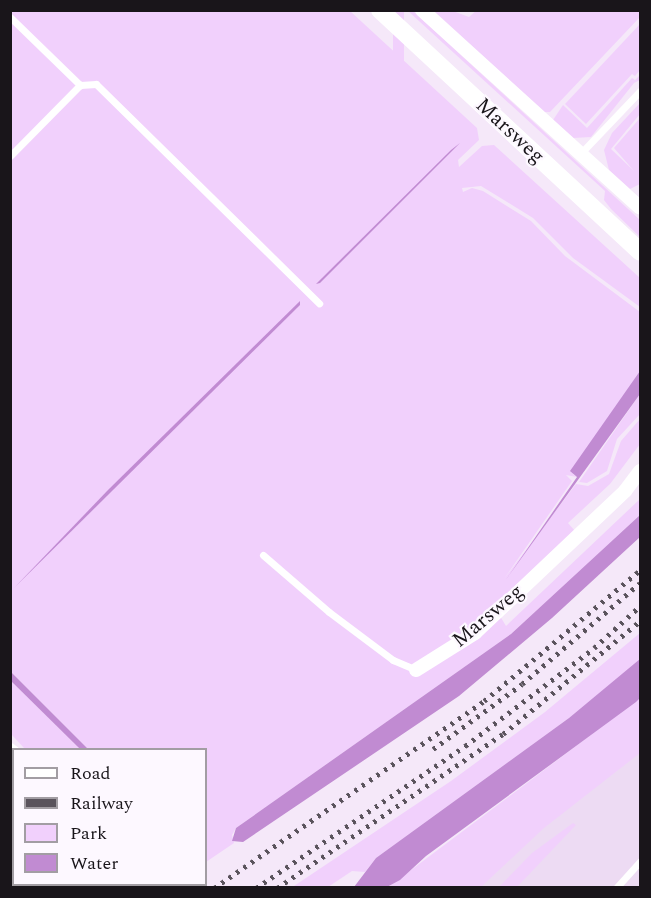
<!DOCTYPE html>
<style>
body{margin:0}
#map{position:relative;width:651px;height:898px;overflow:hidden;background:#f5e8f9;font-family:Spectral,serif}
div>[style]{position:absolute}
.built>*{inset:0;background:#eddbf3}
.green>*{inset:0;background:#f1d0fc;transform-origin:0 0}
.water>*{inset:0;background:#c18bd2}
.lane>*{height:7px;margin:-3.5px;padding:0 3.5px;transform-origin:3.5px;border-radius:3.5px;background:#fff}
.street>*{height:14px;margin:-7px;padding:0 7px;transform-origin:7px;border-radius:7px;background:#fff}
.secondary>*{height:18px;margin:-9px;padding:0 9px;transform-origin:9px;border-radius:9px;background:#fff}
.rail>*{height:4.5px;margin-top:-2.25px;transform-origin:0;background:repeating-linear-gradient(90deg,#5a535c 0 3px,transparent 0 9px)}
span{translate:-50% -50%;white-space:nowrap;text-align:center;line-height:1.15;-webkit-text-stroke:4.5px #fdf8ff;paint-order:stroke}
.street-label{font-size:21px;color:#19151a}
.frame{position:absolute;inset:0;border:12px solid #19151a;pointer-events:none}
.legend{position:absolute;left:12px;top:748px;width:195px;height:138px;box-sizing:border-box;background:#fdf8ff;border:2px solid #a29da3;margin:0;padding:8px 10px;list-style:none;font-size:18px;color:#19151a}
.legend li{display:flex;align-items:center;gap:12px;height:30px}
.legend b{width:30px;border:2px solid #a29da3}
</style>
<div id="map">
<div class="built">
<i style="clip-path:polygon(640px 723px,640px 887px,434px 888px)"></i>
</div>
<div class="green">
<i style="clip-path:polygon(477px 10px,640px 10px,640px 17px,550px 112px,544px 112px,434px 11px,453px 11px,469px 17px)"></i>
<i style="clip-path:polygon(10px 11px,350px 11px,477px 128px,479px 140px,458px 160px,459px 167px,482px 146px,494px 145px,640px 278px,640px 307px,573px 258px,533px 218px,481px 186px,462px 188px,463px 192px,472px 188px,483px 191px,531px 221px,565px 256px,640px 312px,640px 371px,573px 474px,577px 477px,566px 475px,572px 481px,504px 579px,576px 484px,588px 486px,609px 474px,621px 441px,640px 419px,640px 444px,610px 484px,568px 523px,575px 531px,494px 606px,506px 626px,640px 499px,640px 515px,511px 634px,236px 828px,232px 835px,234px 843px,206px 862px,206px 750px,88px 749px,11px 672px)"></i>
<i style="left:393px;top:11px;width:11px;height:281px"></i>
<i style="clip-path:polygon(408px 11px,413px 11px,640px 220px,640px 237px,611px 209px,604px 200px,605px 191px)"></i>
<i style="clip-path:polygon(640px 24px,640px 70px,635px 76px,632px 74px,586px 124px,565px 104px)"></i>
<i style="clip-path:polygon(640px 75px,640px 80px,634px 83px,591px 137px,573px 138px,553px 120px,563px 105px,587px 128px,632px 78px,635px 80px)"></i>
<i style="clip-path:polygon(640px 103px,640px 114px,611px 149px,634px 171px,614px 148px,640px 118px,640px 184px,630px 189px,609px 170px,604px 150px,612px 133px)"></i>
<i style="clip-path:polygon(640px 394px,640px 414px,617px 439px,607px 471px,587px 483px,579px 482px)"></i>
<i style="clip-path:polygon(640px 633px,640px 659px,635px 664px,569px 718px,376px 858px,365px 872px,352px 871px,328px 887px,291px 888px,451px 781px,545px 712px)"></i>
<i style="clip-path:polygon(11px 681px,80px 749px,25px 749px,11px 734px)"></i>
<i style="clip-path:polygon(640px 698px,640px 753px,544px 828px,481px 887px,387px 888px)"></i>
<i style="clip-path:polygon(573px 823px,576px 825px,517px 887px,499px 887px,532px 853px)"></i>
<i style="clip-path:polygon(13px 858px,14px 884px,164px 885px,11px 888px)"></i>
</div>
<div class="water">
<i style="clip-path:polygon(460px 143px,320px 283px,316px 284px,451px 150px)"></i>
<i style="clip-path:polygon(300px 301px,300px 305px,14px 588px,108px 490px)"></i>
<i style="clip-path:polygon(640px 371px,640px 394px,505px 581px,577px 477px,570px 471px)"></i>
<i style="clip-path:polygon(640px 515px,640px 537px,552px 618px,459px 696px,243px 842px,232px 841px,236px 828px,511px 634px)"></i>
<i style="clip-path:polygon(640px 659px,640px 698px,636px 702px,426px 856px,400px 880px,387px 887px,354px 887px,376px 858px,569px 718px)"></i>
<i style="clip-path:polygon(11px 672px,88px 749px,80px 749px,11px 681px)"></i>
</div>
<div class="lane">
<i style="left:10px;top:17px;width:98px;rotate:44.2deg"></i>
<i style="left:580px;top:154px;width:87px;rotate:-46.4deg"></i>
<i style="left:10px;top:156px;width:100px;rotate:-45.4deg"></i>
<i style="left:80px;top:85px;width:16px;rotate:-4deg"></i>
<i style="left:96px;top:84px;width:313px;rotate:44.5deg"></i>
<i style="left:263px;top:555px;width:87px;rotate:40.8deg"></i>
<i style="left:329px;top:612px;width:80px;rotate:36.9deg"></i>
<i style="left:393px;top:660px;width:25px;rotate:23deg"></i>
<i style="left:616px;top:888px;width:36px;rotate:-48deg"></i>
</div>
<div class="street">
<i style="left:422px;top:10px;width:294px;rotate:42.2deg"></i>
<i style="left:416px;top:670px;width:70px;rotate:-32.1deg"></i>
<i style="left:475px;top:633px;width:207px;rotate:-43.4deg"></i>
<i style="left:625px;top:491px;width:25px;rotate:-53deg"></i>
<i style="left:10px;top:750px;width:5px;rotate:37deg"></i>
<i style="left:10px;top:800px;width:5px;rotate:-37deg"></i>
</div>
<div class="secondary">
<i style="left:380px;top:10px;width:355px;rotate:42.9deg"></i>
</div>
<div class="rail">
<i style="left:433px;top:749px;width:110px;rotate:-36.1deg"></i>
<i style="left:522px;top:684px;width:155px;rotate:-40.6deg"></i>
<i style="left:214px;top:888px;width:328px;rotate:-34.7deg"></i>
<i style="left:484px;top:701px;width:204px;rotate:-40deg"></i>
<i style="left:256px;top:888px;width:253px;rotate:-34.2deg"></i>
<i style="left:465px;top:746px;width:162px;rotate:-37.2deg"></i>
<i style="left:594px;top:648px;width:62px;rotate:-42.4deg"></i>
<i style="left:277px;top:888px;width:273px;rotate:-34.3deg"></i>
<i style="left:503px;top:734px;width:178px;rotate:-39.5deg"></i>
</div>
<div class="street-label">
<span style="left:510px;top:131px;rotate:43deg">Marsweg</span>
<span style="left:488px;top:616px;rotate:-40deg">Marsweg</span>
</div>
<div class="frame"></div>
<ul class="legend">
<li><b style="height:8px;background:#fff"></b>Road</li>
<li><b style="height:8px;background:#5a535c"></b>Railway</li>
<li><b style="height:16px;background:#f1d0fc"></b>Park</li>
<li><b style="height:16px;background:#c18bd2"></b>Water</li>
</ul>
</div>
